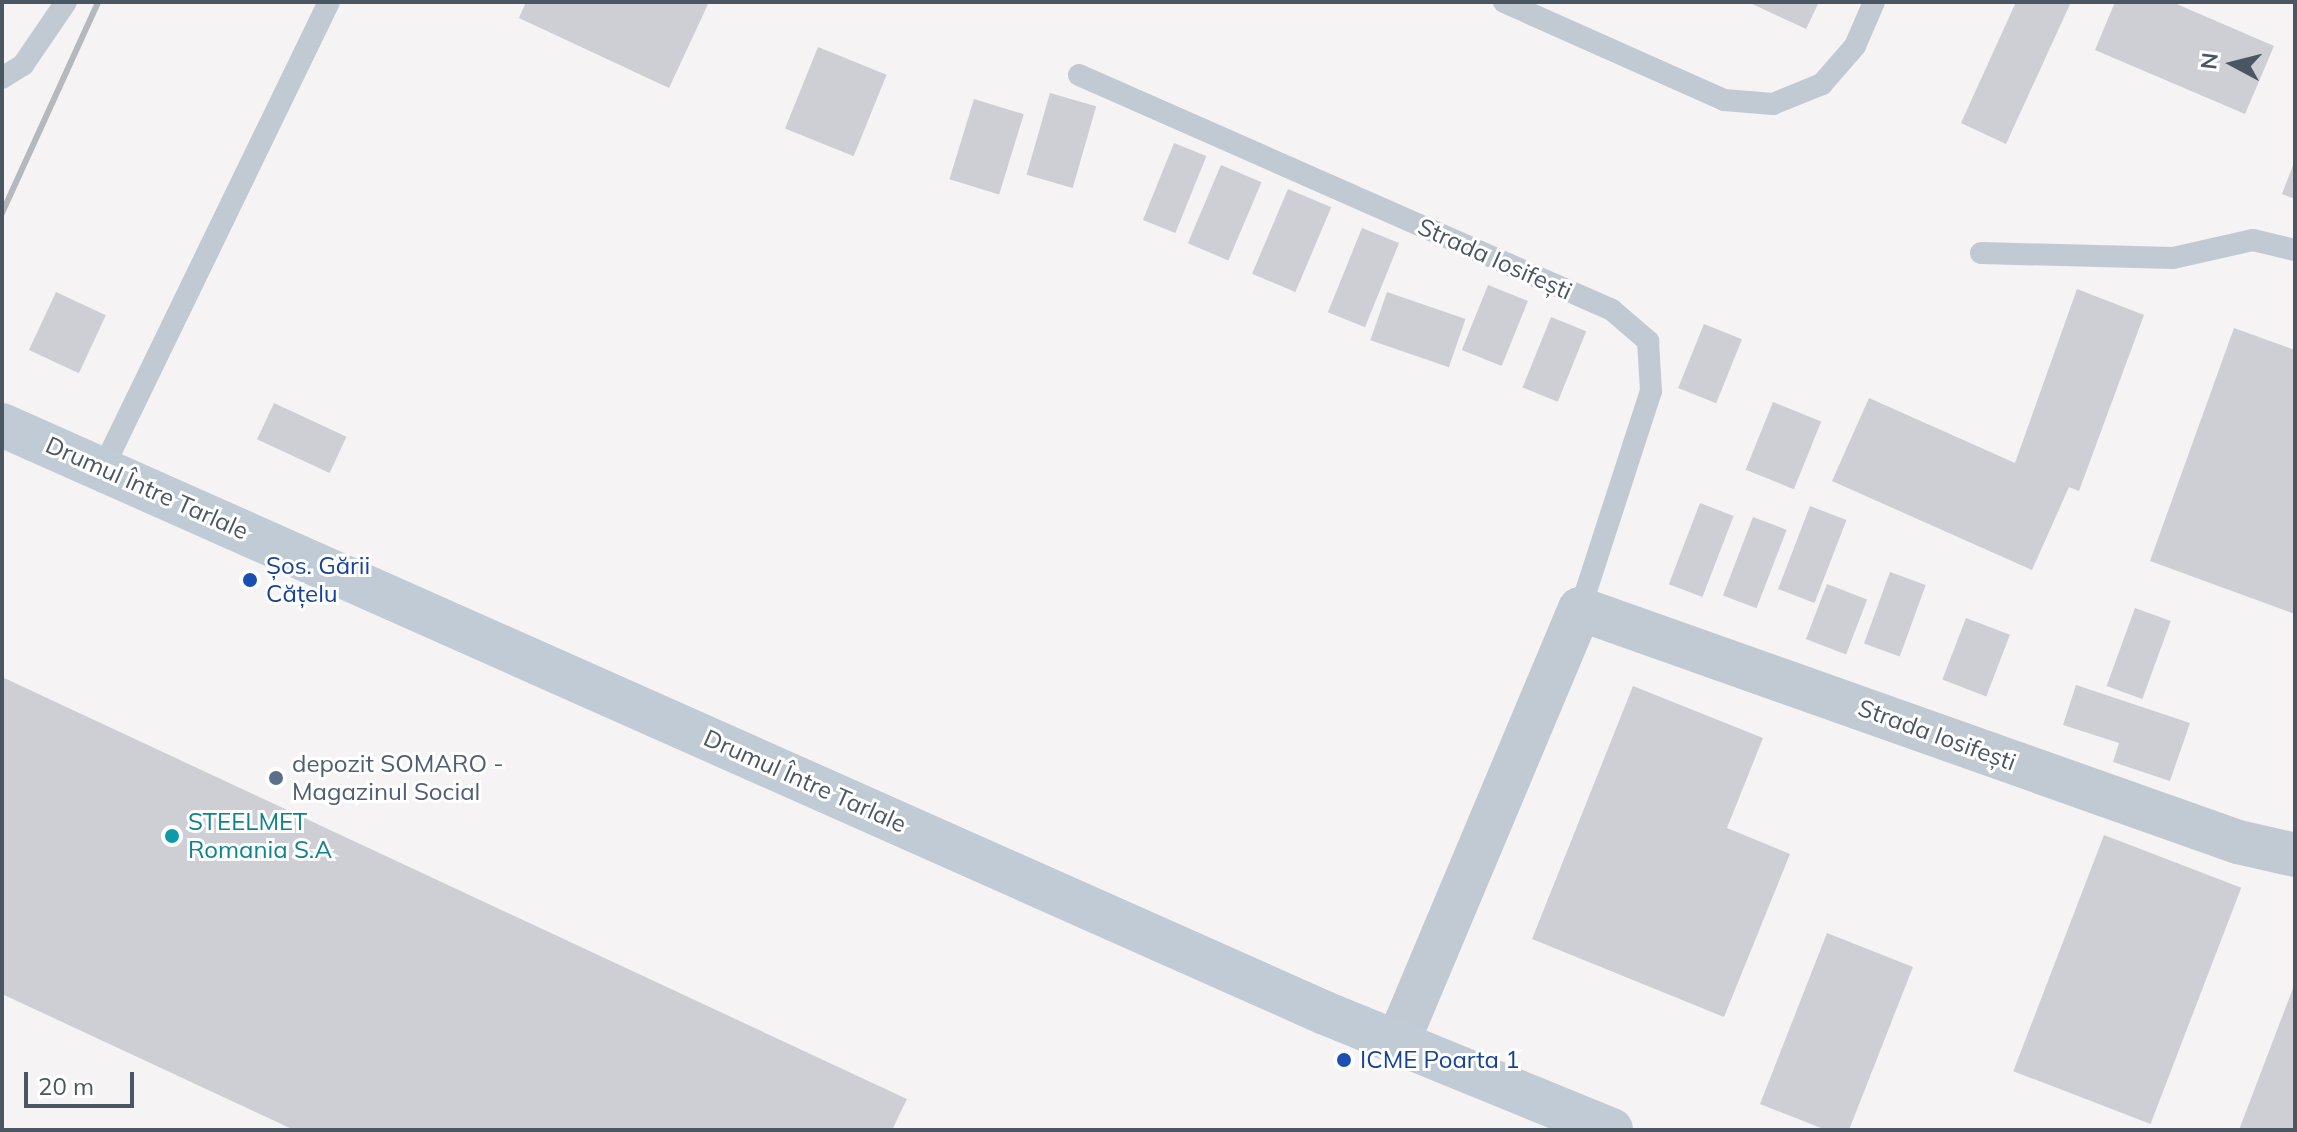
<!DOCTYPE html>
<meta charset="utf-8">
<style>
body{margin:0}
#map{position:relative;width:2297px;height:1132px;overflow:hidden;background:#f5f3f3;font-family:Mulish,sans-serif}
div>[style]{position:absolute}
.building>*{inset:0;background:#cdcfd5;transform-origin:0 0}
.lane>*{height:22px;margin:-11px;padding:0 11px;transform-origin:11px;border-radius:11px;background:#c1cad2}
.street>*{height:44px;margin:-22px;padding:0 22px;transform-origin:22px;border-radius:22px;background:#c1cad2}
.secondary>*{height:44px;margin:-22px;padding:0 22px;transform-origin:22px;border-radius:22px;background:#c1cbd6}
.rail>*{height:6px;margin:-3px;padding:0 3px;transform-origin:3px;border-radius:3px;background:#b5b8bd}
.dots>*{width:22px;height:22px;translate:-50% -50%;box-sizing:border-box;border:4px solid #fff;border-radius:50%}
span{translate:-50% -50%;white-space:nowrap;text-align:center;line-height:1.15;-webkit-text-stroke:6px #fff;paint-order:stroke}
.street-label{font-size:24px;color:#4a5661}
.transit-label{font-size:24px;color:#164399}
.left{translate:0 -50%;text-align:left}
.service-label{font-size:24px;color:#4e5e75}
.culture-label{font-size:24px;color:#0d838f}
.frame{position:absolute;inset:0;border:4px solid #4a5661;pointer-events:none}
.north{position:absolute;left:2193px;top:24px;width:80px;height:80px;-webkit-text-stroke:6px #fff;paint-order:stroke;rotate:277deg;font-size:22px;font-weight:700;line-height:32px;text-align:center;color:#4a5661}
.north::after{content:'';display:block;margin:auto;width:28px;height:36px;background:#4a5661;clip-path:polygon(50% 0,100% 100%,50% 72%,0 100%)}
.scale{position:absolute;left:24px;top:1072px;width:110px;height:36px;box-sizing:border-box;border:4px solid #4a5661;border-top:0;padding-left:10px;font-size:24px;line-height:28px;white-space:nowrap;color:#4a5661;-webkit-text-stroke:6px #fff;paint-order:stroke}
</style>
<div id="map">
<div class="building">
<i style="clip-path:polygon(526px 2px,663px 4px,709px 2px,669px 88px,519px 18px)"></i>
<i style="clip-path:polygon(1748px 2px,1819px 2px,1806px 29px)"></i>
<i style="clip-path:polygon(2016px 2px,2071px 2px,2006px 144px,1961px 123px)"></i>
<i style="clip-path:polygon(2115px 2px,2172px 2px,2274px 46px,2245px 114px,2095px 50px)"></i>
<i style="left:818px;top:47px;width:74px;height:88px;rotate:22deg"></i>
<i style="left:1050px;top:93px;width:48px;height:85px;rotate:16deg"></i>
<i style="left:974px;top:99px;width:52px;height:84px;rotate:17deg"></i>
<i style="left:1174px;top:143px;width:35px;height:83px;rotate:22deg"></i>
<i style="clip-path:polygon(2295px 160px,2295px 199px,2282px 194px)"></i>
<i style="left:1221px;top:165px;width:44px;height:85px;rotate:23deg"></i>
<i style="left:1288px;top:189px;width:47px;height:92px;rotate:23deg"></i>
<i style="left:1362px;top:228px;width:40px;height:91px;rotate:22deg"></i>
<i style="left:1488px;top:285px;width:43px;height:70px;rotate:22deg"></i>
<i style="clip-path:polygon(2077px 289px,2144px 315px,2079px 491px,2069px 487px,2032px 570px,1832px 481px,1869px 398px,2015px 463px)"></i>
<i style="left:56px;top:292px;width:55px;height:64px;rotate:25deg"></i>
<i style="left:1387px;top:292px;width:83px;height:51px;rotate:19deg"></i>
<i style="left:1551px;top:317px;width:38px;height:76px;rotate:22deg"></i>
<i style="left:1704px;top:324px;width:41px;height:69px;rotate:22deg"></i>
<i style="clip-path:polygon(2234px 328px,2295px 350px,2295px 614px,2150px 561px)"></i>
<i style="left:1773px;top:402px;width:52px;height:73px;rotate:22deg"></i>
<i style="left:274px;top:403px;width:80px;height:40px;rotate:25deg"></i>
<i style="left:1700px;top:503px;width:36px;height:87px;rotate:21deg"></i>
<i style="left:1810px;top:506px;width:39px;height:89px;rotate:21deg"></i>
<i style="left:1753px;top:517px;width:36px;height:84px;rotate:21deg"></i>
<i style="left:1890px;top:572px;width:38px;height:76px;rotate:20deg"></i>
<i style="left:1827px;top:584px;width:43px;height:59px;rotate:21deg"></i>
<i style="left:2135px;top:608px;width:38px;height:83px;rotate:20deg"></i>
<i style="left:1966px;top:618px;width:47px;height:66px;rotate:21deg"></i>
<i style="clip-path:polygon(2px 677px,907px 1099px,892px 1130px,294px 1130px,2px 994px)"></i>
<i style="clip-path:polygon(2076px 685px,2190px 723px,2170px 781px,2113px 762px,2119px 743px,2063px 725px)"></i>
<i style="clip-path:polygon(1633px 686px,1763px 738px,1727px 828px,1790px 854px,1724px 1017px,1532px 939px)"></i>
<i style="left:2104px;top:835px;width:147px;height:253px;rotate:21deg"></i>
<i style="clip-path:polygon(1827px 933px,1913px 967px,1849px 1130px,1826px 1130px,1760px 1104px)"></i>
<i style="clip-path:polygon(2295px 983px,2295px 1130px,2239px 1130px)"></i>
</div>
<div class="lane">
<i style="left:1504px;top:2px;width:241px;rotate:24deg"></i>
<i style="left:1724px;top:100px;width:49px;rotate:4.7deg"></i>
<i style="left:1773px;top:104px;width:53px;rotate:-22.2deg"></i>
<i style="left:1822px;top:84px;width:50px;rotate:-49deg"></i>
<i style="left:1855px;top:46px;width:48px;rotate:-66.6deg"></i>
<i style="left:1079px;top:75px;width:583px;rotate:23.79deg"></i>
<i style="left:1612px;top:310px;width:48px;rotate:40.7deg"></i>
<i style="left:1648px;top:341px;width:50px;rotate:86.6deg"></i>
<i style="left:1651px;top:391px;width:229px;rotate:108deg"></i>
<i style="left:2px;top:78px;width:25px;rotate:-32deg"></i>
<i style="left:23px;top:65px;width:76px;rotate:-55.7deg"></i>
<i style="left:1981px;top:253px;width:192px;rotate:1.5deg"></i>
<i style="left:2173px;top:258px;width:82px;rotate:-12.7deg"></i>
<i style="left:2253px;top:240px;width:43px;rotate:13.4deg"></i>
<i style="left:103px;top:468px;width:518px;rotate:-64.13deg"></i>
</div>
<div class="street">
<i style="left:1397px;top:1044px;width:472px;rotate:-67.2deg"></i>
<i style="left:1580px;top:609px;width:698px;rotate:19.5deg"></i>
<i style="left:2238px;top:842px;width:58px;rotate:12.8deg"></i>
</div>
<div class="secondary">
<i style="left:2px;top:425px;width:1448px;rotate:23.96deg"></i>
<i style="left:1325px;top:1013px;width:309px;rotate:22.2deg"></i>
</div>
<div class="rail">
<i style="left:2px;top:213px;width:232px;rotate:-65.5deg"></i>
</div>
<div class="dots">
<i style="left:250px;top:580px;background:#1a4fb4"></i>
<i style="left:276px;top:778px;background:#5c6f8a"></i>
<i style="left:172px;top:836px;background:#0f9aa8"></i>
<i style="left:1344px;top:1060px;background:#1a4fb4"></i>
</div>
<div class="street-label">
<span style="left:1495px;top:259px;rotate:24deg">Strada Iosifești</span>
<span style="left:147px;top:488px;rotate:24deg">Drumul Între Tarlale</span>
<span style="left:1937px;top:735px;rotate:20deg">Strada Iosifești</span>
<span style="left:805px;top:781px;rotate:24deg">Drumul Între Tarlale</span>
</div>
<div class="transit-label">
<span class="left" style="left:266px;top:580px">Șos. Gării<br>Cățelu</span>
<span class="left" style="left:1360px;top:1060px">ICME Poarta 1</span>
</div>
<div class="service-label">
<span class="left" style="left:292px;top:778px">depozit SOMARO -<br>Magazinul Social</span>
</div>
<div class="culture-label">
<span class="left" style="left:188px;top:836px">STEELMET<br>Romania S.A</span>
</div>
<div class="frame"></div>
<div class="north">N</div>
<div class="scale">20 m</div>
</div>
